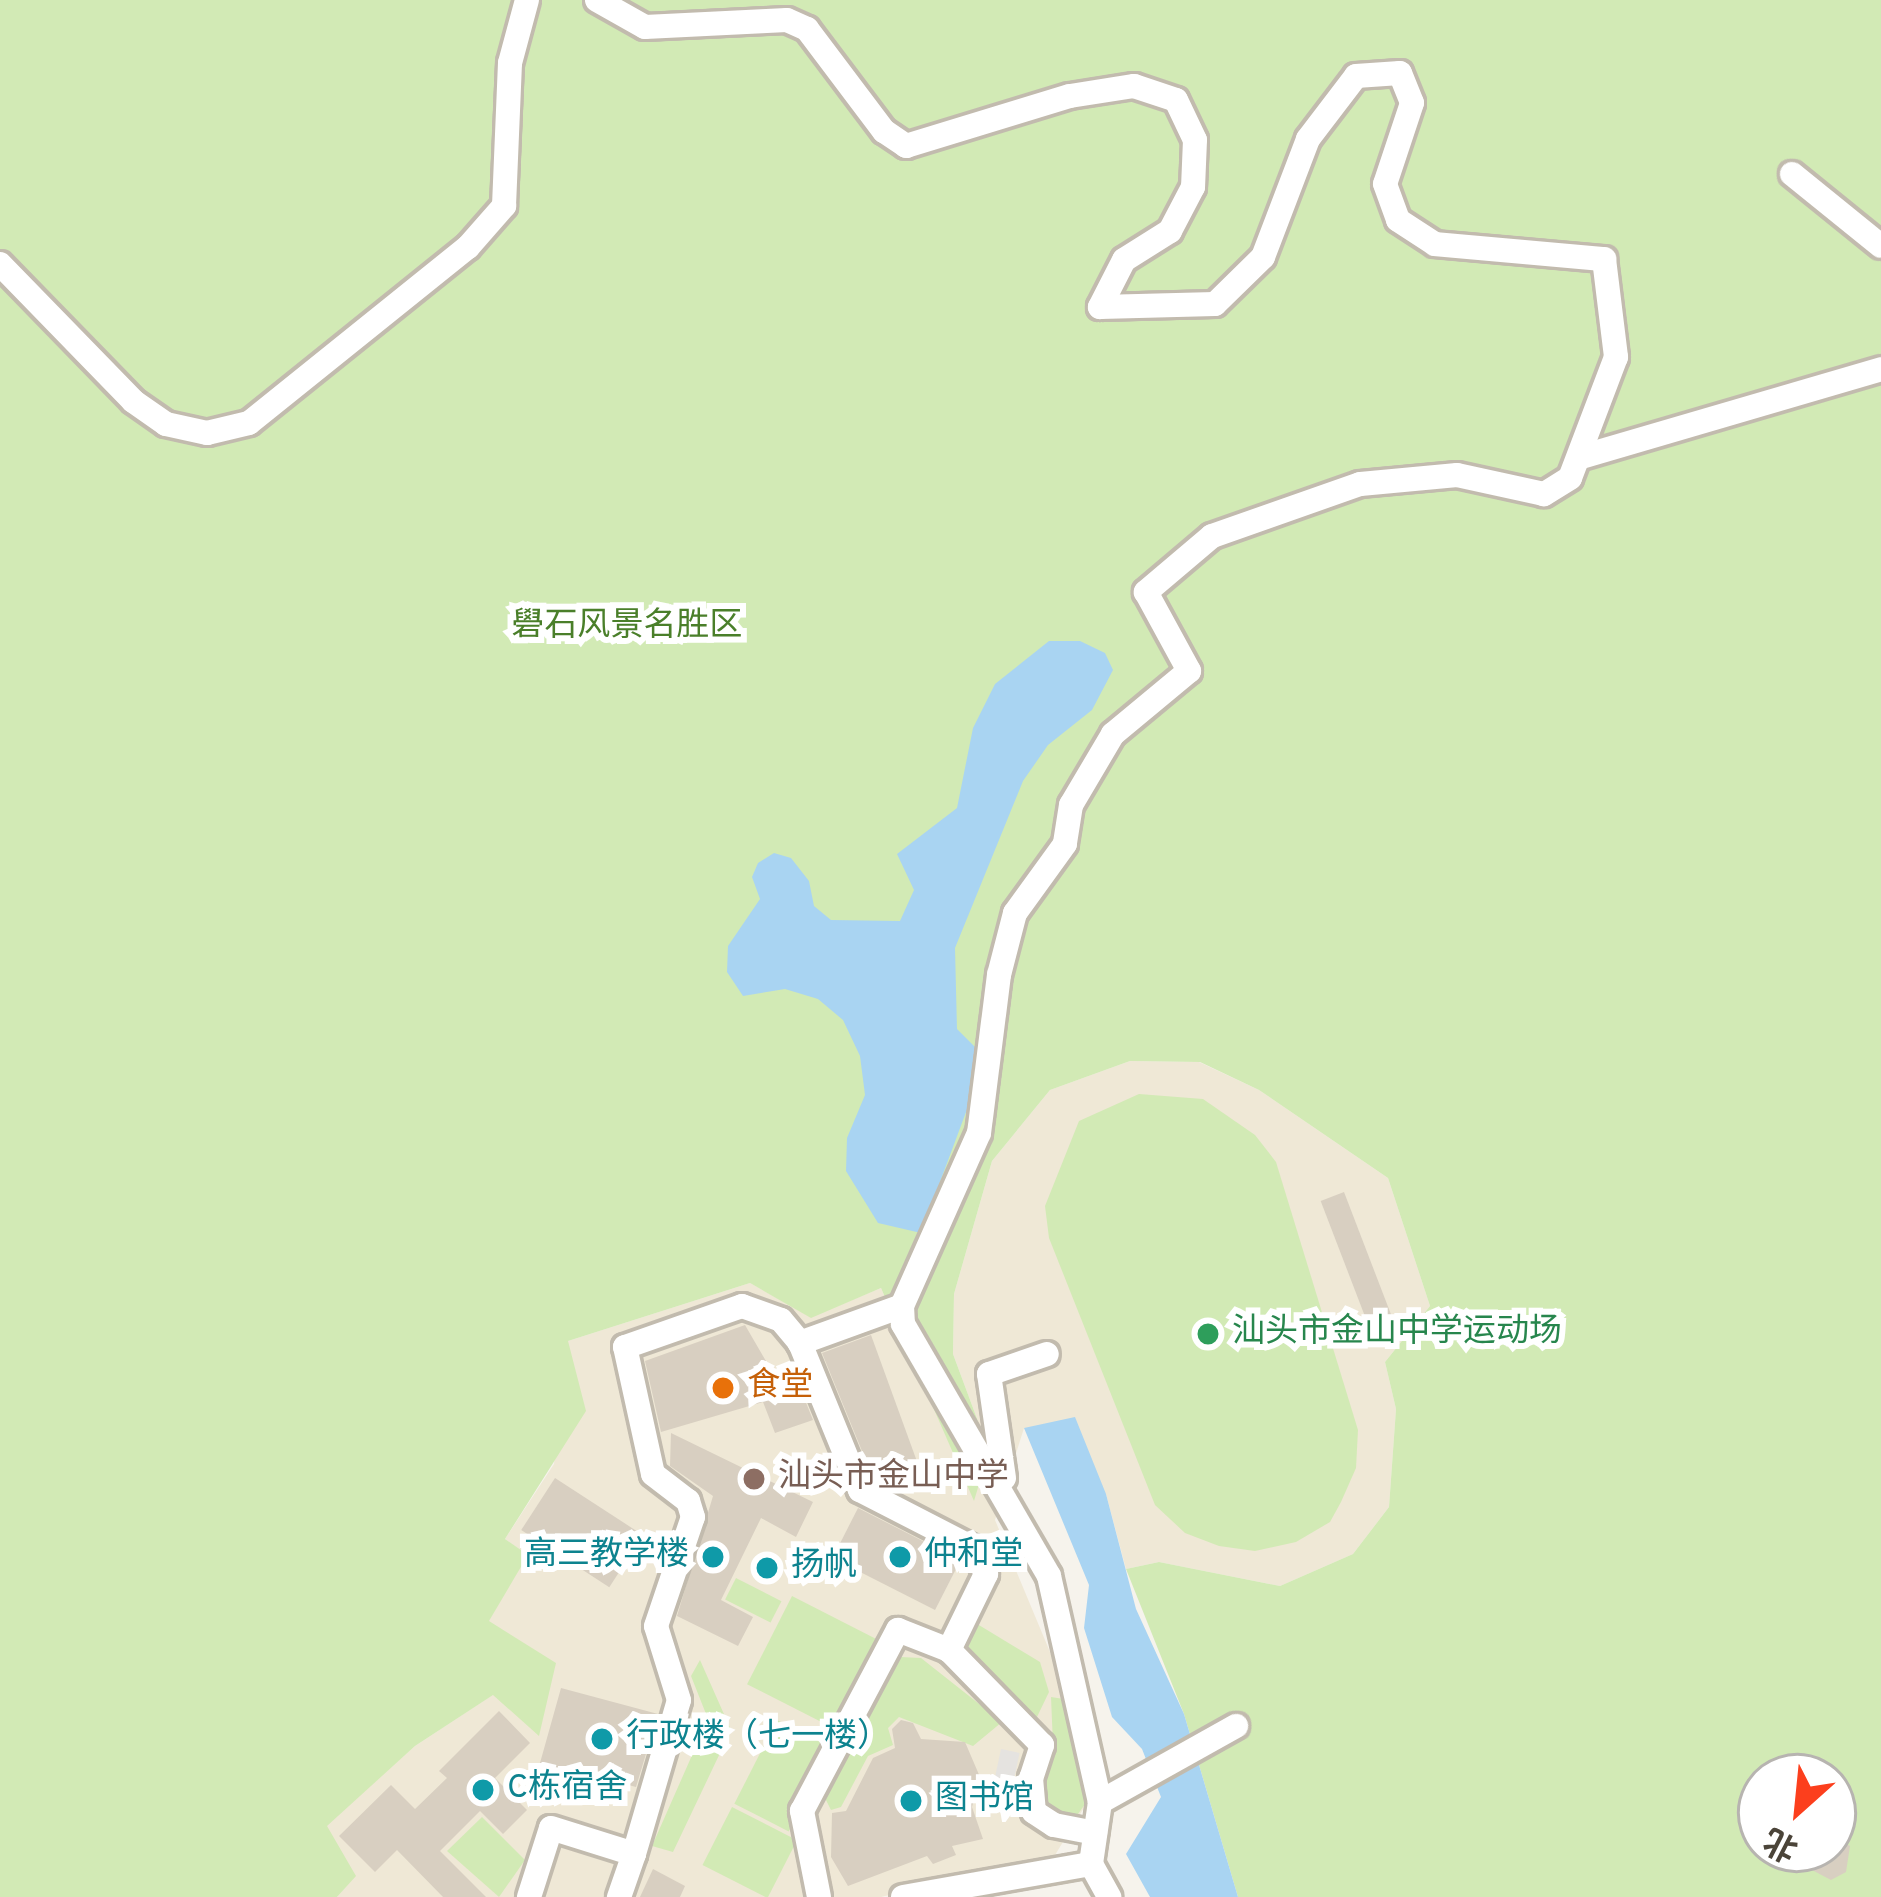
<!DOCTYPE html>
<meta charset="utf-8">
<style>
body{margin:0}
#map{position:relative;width:1881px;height:1897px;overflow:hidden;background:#f6f3ec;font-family:Overpass,"Noto Sans SC",sans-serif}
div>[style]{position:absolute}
.education>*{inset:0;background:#efe8d6}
.green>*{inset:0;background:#d2eab5;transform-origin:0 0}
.parking>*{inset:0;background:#e5e3e0;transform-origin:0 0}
.water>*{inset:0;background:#a9d4f2}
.building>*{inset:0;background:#d8cfc1;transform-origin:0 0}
.roads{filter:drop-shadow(3px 0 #c2bbae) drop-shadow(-3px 0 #c2bbae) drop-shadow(0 3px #c2bbae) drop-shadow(0 -3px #c2bbae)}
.minor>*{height:24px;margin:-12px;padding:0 12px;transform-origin:12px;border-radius:12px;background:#fff}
.dots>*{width:33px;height:33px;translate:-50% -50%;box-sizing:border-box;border:6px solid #fff;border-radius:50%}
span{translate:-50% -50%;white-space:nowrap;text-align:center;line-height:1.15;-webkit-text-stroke:12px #fff;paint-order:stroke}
.park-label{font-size:33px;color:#4a7f2a}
.leisure-label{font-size:33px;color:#27864d}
.left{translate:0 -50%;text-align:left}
.food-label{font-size:33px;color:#c56008}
.education-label{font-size:33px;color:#785e54}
.culture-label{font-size:33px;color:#0d838f}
.right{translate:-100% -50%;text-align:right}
.north{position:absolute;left:1737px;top:1753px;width:120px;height:120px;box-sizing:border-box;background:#fff;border:3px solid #b7b4b0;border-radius:50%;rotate:207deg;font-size:33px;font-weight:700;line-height:48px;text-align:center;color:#4b4439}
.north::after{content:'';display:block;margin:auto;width:42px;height:54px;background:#fc3f1d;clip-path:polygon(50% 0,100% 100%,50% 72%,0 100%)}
</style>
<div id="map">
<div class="education">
<i style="clip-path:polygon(1130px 1061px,1199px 1062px,1259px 1090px,1388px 1178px,1430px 1306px,1385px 1362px,1396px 1409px,1389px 1507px,1353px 1554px,1280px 1586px,1159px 1562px,1126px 1569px,1106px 1494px,1024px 1428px,995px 1520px,1070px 1700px,1093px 1793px,1055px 1855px,881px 1897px,337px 1897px,355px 1876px,321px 1829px,415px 1746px,497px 1692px,539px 1734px,488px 1622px,527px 1555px,505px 1539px,554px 1464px,568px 1341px,750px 1283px,811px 1317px,881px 1288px,974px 1499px,989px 1451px,953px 1354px,954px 1294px,992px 1161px,1050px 1090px)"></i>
</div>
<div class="green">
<i style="clip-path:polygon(evenodd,0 0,1881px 0,1881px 1897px,1238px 1897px,1184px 1714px,1126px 1569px,1159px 1562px,1280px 1586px,1353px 1554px,1389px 1507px,1396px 1409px,1385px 1362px,1430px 1306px,1388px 1178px,1259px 1090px,1200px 1062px,1130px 1061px,1050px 1090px,992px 1161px,954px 1294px,953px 1354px,989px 1451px,974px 1501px,881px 1288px,811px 1318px,750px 1283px,568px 1341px,586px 1411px,505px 1539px,528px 1555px,489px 1621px,556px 1663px,539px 1736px,493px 1695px,415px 1746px,327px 1826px,356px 1876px,337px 1897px,0 1897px,0 0,1761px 1777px,1833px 1777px,1833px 1849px,1761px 1849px,1761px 1777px)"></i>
<i style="clip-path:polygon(1139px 1094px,1203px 1099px,1255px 1135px,1276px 1162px,1358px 1430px,1356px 1468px,1341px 1502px,1330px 1522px,1296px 1542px,1255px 1551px,1219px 1546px,1185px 1533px,1155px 1505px,1049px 1238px,1045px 1206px,1079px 1121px)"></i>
<i style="left:736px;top:1578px;width:51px;height:24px;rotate:27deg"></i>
<i style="left:792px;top:1596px;width:100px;height:99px;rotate:27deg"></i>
<i style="clip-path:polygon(969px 1619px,1040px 1662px,1049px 1692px,1036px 1719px,958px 1642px)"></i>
<i style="clip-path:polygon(900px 1657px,921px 1658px,1002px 1722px,973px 1746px,899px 1717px,888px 1728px,893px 1745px,868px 1756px,841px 1807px,831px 1810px,824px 1796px)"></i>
<i style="clip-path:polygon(700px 1660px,731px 1730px,673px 1852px,652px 1846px,708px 1719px,691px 1676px)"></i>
<i style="clip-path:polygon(1051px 1697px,1070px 1700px,1093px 1793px,1073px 1821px,1042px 1806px,1037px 1780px,1053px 1745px)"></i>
<i style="left:777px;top:1720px;width:61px;height:94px;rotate:27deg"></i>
<i style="left:732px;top:1807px;width:73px;height:65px;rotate:27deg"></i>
<i style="clip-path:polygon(482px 1817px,525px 1860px,499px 1897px,447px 1851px)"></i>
</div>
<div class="parking">
<i style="left:1001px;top:1749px;width:19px;height:61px;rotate:12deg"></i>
</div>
<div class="water">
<i style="clip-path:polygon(1049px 641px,1080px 641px,1105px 653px,1113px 670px,1092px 710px,1048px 745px,1023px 781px,955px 948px,957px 1029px,976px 1048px,969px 1104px,921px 1233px,878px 1223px,846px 1171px,847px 1138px,865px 1095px,860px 1056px,843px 1020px,818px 999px,785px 989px,743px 996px,727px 972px,728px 946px,760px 899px,752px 877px,758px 863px,774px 853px,791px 858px,809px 881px,814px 906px,831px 920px,900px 921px,914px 890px,897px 854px,957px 808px,973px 728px,995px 684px)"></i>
<i style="clip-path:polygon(1075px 1417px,1106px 1494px,1136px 1609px,1184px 1714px,1238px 1897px,1150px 1897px,1126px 1854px,1161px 1797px,1142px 1749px,1112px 1717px,1084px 1628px,1089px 1585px,1024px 1428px)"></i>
</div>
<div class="building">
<i style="left:1344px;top:1192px;width:153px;height:25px;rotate:69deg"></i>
<i style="clip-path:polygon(745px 1325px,774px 1375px,792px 1368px,813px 1420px,775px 1433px,763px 1402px,661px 1432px,645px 1361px)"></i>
<i style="clip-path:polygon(871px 1335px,923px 1478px,892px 1488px,873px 1478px,822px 1353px)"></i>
<i style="clip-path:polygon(671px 1433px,813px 1502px,796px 1537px,761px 1518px,721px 1600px,753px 1617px,738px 1646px,677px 1616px,713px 1496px,670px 1466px)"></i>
<i style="left:555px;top:1478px;width:105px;height:62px;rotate:33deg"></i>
<i style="left:858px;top:1508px;width:115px;height:56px;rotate:27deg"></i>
<i style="clip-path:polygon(561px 1688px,658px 1714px,636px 1787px,613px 1781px,609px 1797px,568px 1786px,572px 1772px,540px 1763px)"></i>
<i style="clip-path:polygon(499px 1711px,530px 1743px,495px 1778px,527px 1810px,503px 1834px,480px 1811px,440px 1851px,486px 1897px,443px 1897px,397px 1850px,375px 1872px,339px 1836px,391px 1785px,415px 1809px,447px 1778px,439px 1771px)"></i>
<i style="clip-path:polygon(901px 1720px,913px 1723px,921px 1739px,965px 1742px,980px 1777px,972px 1807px,983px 1839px,952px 1846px,956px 1855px,933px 1864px,927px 1856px,848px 1886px,831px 1857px,832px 1813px,846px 1811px,873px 1758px,895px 1748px,892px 1729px)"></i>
<i style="clip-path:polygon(1833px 1837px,1850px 1846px,1846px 1872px,1831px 1880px,1812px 1870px,1815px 1849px,1833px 1849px)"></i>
<i style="clip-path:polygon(653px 1869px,685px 1886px,680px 1897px,640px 1897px)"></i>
</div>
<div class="roads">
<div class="minor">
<i style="left:597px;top:0;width:55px;rotate:29.4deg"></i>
<i style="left:645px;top:27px;width:142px;rotate:-2.8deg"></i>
<i style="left:787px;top:20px;width:22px;rotate:24deg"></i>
<i style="left:807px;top:29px;width:128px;rotate:53deg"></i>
<i style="left:884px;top:131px;width:27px;rotate:34deg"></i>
<i style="left:906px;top:146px;width:171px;rotate:-17deg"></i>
<i style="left:1070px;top:96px;width:65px;rotate:-8.9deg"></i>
<i style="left:1134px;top:86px;width:44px;rotate:18.4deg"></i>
<i style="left:1176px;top:100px;width:44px;rotate:64.6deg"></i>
<i style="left:1195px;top:140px;width:47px;rotate:92.4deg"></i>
<i style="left:1193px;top:187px;width:50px;rotate:117.6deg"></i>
<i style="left:1170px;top:231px;width:54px;rotate:147.8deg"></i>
<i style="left:1124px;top:260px;width:53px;rotate:117.1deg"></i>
<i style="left:1100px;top:307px;width:115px;rotate:-1.5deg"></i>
<i style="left:1215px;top:304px;width:67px;rotate:-44.4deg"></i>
<i style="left:1263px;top:257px;width:126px;rotate:-69.1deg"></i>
<i style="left:1308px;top:139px;width:79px;rotate:-52.7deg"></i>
<i style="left:1356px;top:76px;width:44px;rotate:-3.9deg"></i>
<i style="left:1400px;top:73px;width:32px;rotate:68deg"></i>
<i style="left:1412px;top:103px;width:85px;rotate:108.4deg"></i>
<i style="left:1385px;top:184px;width:38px;rotate:70deg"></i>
<i style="left:1398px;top:220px;width:44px;rotate:33deg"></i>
<i style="left:1435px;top:244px;width:170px;rotate:5.1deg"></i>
<i style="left:1604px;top:259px;width:99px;rotate:83deg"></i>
<i style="left:1616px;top:357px;width:129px;rotate:110.8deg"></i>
<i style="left:1570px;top:478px;width:31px;rotate:148deg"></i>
<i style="left:1544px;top:494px;width:89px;rotate:-167.7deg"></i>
<i style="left:1457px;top:475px;width:97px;rotate:174.7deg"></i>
<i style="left:1360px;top:484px;width:157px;rotate:160.6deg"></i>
<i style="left:1212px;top:536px;width:87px;rotate:139.7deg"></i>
<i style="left:1146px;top:592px;width:90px;rotate:61.4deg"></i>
<i style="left:1189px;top:671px;width:99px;rotate:140.3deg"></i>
<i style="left:1113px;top:734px;width:82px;rotate:120.6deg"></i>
<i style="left:1071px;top:805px;width:39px;rotate:99deg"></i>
<i style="left:1065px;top:844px;width:85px;rotate:125.9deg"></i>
<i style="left:1015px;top:913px;width:64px;rotate:104.5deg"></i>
<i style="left:999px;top:975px;width:159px;rotate:97.2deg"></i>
<i style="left:979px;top:1133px;width:189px;rotate:114deg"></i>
<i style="left:902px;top:1306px;width:18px;rotate:87deg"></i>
<i style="left:903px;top:1324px;width:291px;rotate:59.9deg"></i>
<i style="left:1049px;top:1576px;width:232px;rotate:77.3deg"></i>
<i style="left:1100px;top:1802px;width:63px;rotate:98.3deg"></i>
<i style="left:1091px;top:1864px;width:38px;rotate:61deg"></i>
<i style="left:1792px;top:174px;width:114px;rotate:39deg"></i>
<i style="left:0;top:264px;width:191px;rotate:45.8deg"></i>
<i style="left:133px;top:401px;width:40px;rotate:34.9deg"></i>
<i style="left:166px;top:424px;width:42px;rotate:12.4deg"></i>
<i style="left:207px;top:433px;width:43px;rotate:-13.4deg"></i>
<i style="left:249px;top:423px;width:281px;rotate:-38.8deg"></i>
<i style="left:468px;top:247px;width:55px;rotate:-48.7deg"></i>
<i style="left:504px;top:206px;width:143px;rotate:-87.6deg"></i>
<i style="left:510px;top:63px;width:65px;rotate:-74.9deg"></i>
<i style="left:1581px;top:457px;width:313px;rotate:-16.3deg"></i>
<i style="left:902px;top:1306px;width:109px;rotate:160.1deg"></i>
<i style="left:800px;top:1343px;width:159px;rotate:67.8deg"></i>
<i style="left:860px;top:1490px;width:127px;rotate:27.2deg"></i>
<i style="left:973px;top:1548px;width:29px;rotate:63deg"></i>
<i style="left:986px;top:1574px;width:85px;rotate:116deg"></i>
<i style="left:1004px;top:1478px;width:105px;rotate:-98.2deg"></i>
<i style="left:989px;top:1374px;width:61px;rotate:-19deg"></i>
<i style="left:1100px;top:1802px;width:156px;rotate:-29.2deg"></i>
<i style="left:634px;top:1854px;width:160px;rotate:-73.7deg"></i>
<i style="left:679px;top:1700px;width:77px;rotate:-107.3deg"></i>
<i style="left:656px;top:1626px;width:115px;rotate:-71.3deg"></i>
<i style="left:693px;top:1517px;width:17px;rotate:-107deg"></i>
<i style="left:688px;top:1501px;width:44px;rotate:-142.4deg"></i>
<i style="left:653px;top:1474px;width:130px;rotate:-102.4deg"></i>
<i style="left:625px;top:1347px;width:124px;rotate:-19.3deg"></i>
<i style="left:742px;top:1306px;width:41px;rotate:19.7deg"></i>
<i style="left:781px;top:1320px;width:30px;rotate:50deg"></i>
<i style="left:529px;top:1897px;width:72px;rotate:-72.3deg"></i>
<i style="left:551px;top:1828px;width:87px;rotate:17.4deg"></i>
<i style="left:634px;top:1854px;width:46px;rotate:109.2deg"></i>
<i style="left:819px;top:1897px;width:88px;rotate:-101.2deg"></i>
<i style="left:802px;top:1811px;width:205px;rotate:-62.1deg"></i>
<i style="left:898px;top:1630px;width:55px;rotate:21.4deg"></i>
<i style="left:949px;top:1650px;width:133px;rotate:45.6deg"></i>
<i style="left:1042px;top:1745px;width:35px;rotate:108deg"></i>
<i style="left:1031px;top:1778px;width:34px;rotate:85deg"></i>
<i style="left:1034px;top:1812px;width:24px;rotate:33deg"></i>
<i style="left:1054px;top:1825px;width:42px;rotate:11deg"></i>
<i style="left:903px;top:1897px;width:191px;rotate:-10deg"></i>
</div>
</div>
<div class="dots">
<i style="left:1208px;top:1334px;background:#2e9e5b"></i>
<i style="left:723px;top:1388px;background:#e8710a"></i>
<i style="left:754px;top:1479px;background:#8d6e63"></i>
<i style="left:713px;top:1557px;background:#0f9aa8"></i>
<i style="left:900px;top:1557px;background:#0f9aa8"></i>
<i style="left:767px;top:1568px;background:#0f9aa8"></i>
<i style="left:602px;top:1739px;background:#0f9aa8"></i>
<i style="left:483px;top:1790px;background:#0f9aa8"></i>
<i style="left:911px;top:1801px;background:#0f9aa8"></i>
</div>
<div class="park-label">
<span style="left:627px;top:628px">礐石风景名胜区</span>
</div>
<div class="leisure-label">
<span class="left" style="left:1232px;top:1334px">汕头市金山中学运动场</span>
</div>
<div class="food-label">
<span class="left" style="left:747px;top:1388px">食堂</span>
</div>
<div class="education-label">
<span class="left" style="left:778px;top:1479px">汕头市金山中学</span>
</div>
<div class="culture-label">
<span class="right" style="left:689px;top:1557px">高三教学楼</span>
<span class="left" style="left:924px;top:1557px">仲和堂</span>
<span class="left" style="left:791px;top:1568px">扬帆</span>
<span class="left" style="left:626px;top:1739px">行政楼（七一楼）</span>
<span class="left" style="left:507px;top:1790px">C栋宿舍</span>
<span class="left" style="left:935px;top:1801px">图书馆</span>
</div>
<div class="north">北</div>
</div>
